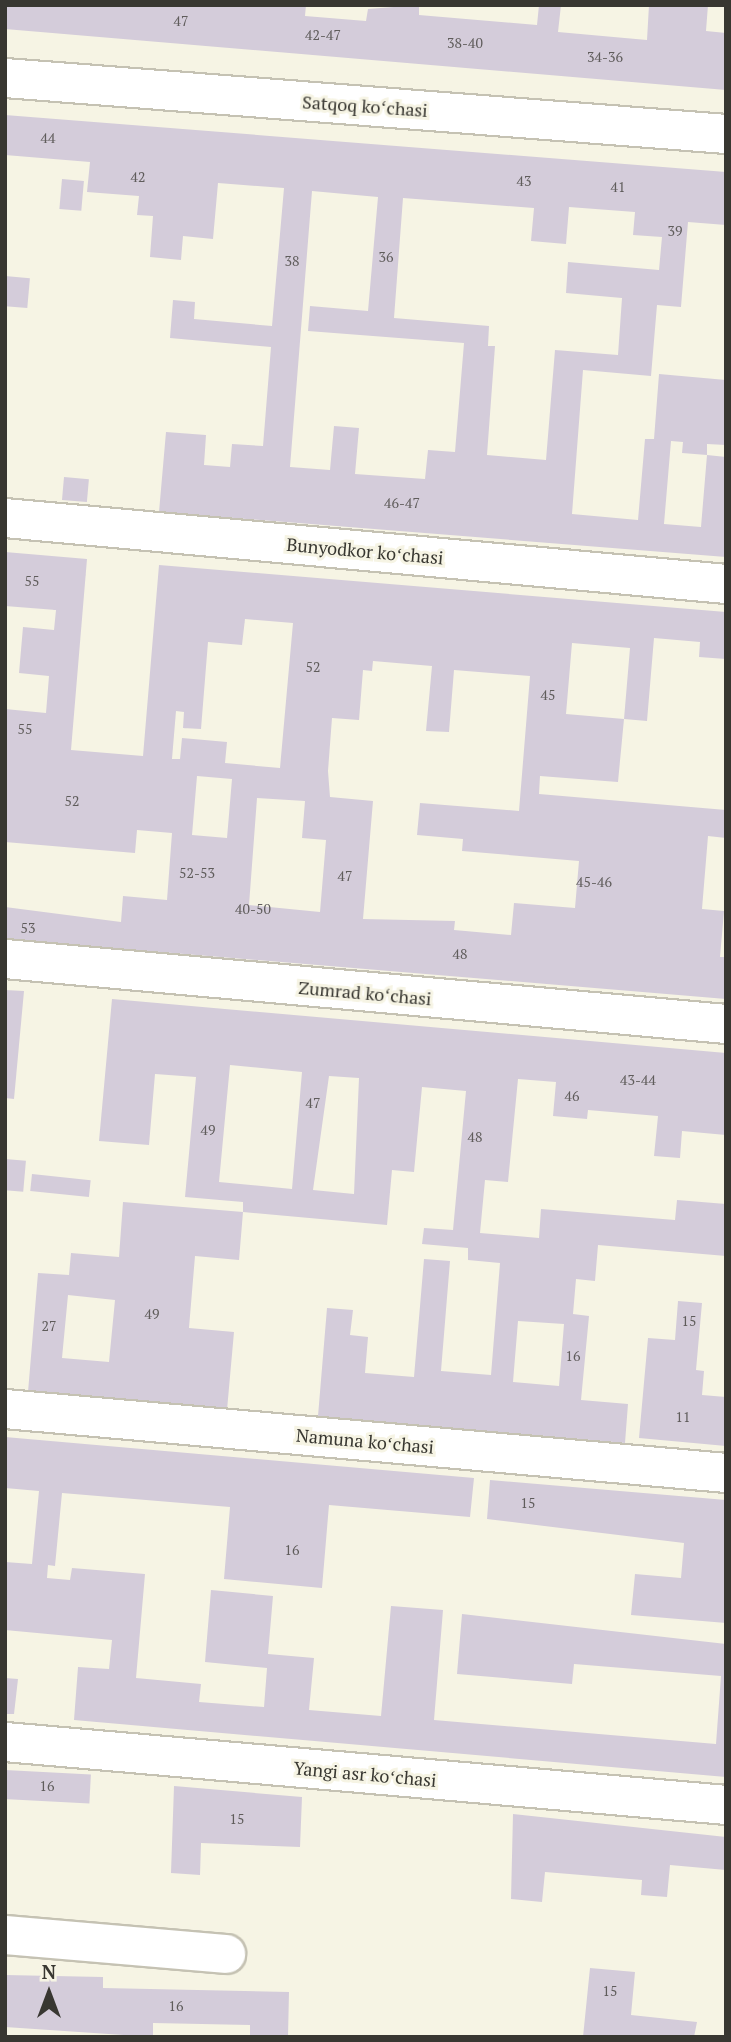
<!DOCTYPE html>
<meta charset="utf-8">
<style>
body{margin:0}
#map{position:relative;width:731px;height:2042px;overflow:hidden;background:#f6f4e4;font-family:"PT Serif",serif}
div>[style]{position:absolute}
.building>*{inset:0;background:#d4ccda;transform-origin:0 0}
.roads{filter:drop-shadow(2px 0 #c5c2b3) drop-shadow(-2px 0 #c5c2b3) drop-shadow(0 2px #c5c2b3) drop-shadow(0 -2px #c5c2b3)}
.minor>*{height:38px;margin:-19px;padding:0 19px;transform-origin:19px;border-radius:19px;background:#fff}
span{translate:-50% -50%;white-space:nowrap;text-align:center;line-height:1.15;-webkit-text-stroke:6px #f6f4e4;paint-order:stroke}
.number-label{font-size:14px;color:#5f5c5b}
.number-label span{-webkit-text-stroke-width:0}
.street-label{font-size:18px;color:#383731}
.frame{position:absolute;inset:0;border:7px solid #383731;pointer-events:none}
.north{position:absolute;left:14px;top:1958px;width:70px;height:70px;-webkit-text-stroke:5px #f6f4e4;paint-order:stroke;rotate:0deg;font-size:19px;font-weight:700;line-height:28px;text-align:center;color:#383731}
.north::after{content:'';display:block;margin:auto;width:24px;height:32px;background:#383731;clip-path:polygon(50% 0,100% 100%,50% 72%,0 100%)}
</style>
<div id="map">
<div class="building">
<i style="clip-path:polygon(5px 5px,306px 5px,305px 16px,366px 21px,368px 9px,419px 5px,419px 15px,537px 25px,539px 5px,561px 5px,558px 32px,647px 40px,649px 5px,708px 5px,706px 31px,726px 33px,726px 90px,5px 29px)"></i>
<i style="clip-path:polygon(evenodd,5px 115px,726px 172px,726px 225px,688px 222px,681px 307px,657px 305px,651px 376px,583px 370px,572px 514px,638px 520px,645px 439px,654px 439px,659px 374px,726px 380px,726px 445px,707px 444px,707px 455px,726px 457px,726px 557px,159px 512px,166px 432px,206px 435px,204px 465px,230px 467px,232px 444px,263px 446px,271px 347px,170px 338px,173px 300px,195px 302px,194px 319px,272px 326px,284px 188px,218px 183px,213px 239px,183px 236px,181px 260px,150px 257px,153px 216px,137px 215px,139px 196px,87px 192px,90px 162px,5px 155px,5px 115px,312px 191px,378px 197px,368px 311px,310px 306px,308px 331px,464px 343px,455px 452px,428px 450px,425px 479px,355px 474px,359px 428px,334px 426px,330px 470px,290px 467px,312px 191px,5px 115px,403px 198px,534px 208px,531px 241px,566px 244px,569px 207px,635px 212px,633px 235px,662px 237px,659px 270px,568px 262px,566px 293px,622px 298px,618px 355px,555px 350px,546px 460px,487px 455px,495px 346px,488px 346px,489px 326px,394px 318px,403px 198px,5px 115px,671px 441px,683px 442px,682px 453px,707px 455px,701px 527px,664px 524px,671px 441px)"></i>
<i style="left:62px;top:179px;width:22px;height:30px;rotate:5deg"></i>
<i style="left:5px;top:276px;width:25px;height:30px;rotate:5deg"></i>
<i style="left:64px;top:477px;width:25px;height:23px;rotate:5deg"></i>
<i style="clip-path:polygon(evenodd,5px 552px,87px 559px,71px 750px,143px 756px,159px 565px,726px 612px,726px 659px,699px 657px,700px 642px,654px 638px,647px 721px,624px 719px,630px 648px,572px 643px,566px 714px,624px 719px,618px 782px,540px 776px,539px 794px,726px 810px,726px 838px,708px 836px,702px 909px,724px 911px,720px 957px,726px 957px,726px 999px,5px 939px,5px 907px,121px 922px,123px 896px,167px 900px,172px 833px,137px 830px,135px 853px,5px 842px,5px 709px,46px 713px,49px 676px,19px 673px,23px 627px,54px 630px,56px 610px,5px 606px,5px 552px,245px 619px,293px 623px,280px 768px,225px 763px,227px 742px,182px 738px,180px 759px,172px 759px,176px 711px,184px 712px,183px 728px,201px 729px,208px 642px,242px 645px,245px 619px,5px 552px,373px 661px,432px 666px,426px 731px,449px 732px,454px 670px,530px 676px,519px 811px,420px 803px,417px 835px,463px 839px,462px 851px,579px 861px,575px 908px,514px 903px,511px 935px,454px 930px,455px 921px,363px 919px,373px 801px,330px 797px,328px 771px,332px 718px,359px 720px,363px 670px,372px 671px,373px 661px,5px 552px,197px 776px,232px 779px,227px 838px,192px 835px,197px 776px,5px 552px,257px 798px,305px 801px,302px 838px,326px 840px,320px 912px,249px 905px,257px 798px)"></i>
<i style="clip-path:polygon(5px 990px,24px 991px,14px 1099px,5px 1098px)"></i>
<i style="clip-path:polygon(evenodd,112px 999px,726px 1053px,726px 1135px,682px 1131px,680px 1158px,654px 1156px,658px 1116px,588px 1110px,587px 1119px,553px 1116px,556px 1082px,518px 1079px,508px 1182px,485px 1180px,480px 1233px,539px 1238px,541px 1209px,675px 1220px,677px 1200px,726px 1204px,726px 1256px,598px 1245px,595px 1281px,576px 1279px,573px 1314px,589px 1316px,581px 1400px,628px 1404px,625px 1443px,318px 1416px,327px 1308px,353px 1310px,350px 1335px,368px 1337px,365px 1373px,414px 1377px,424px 1259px,450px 1261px,441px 1371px,491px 1375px,500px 1263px,468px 1260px,468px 1248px,422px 1244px,424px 1228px,453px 1230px,466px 1091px,422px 1087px,414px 1172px,392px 1170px,387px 1225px,243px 1212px,239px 1260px,195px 1256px,189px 1328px,234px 1332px,227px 1410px,28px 1392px,38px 1273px,69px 1275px,71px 1253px,119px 1257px,123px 1202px,243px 1212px,243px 1202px,185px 1197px,196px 1077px,155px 1074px,149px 1145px,99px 1141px,112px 999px,230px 1065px,302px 1072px,292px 1189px,219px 1182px,230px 1065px,112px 999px,329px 1076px,359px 1078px,354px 1194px,313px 1190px,329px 1076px,112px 999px,68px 1295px,115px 1300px,109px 1362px,62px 1358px,68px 1295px,112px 999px,518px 1321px,564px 1324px,559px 1386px,513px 1382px,518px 1321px)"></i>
<i style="left:5px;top:1159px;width:21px;height:31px;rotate:5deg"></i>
<i style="left:32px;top:1174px;width:59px;height:17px;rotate:6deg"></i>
<i style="clip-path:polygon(678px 1301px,702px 1303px,696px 1370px,704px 1371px,702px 1395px,726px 1397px,726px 1446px,639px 1438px,648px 1338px,675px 1340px)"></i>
<i style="clip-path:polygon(5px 1437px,474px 1478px,470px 1517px,329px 1505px,322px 1588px,224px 1579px,230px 1507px,62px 1493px,55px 1566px,48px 1565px,47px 1578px,70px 1580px,72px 1568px,145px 1574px,136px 1678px,201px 1684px,199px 1702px,264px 1707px,267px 1668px,205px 1662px,211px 1590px,273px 1596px,268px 1654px,314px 1658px,309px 1710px,381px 1716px,391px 1606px,443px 1610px,434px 1720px,716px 1744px,721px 1676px,574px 1664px,572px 1684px,457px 1674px,462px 1614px,726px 1644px,726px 1777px,74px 1720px,78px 1667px,109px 1669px,112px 1640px,5px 1630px,5px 1562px,32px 1564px,39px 1491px,5px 1488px)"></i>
<i style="clip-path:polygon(490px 1480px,726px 1500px,726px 1623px,631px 1615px,635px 1574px,681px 1578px,684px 1543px,487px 1519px)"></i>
<i style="clip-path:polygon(5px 1678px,18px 1679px,14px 1714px,5px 1714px)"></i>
<i style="left:5px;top:1770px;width:86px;height:29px;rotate:3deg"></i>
<i style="clip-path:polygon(174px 1786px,302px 1797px,300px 1847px,201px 1843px,200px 1875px,171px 1873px)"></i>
<i style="clip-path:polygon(513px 1814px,726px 1837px,726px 1870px,670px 1865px,667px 1897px,641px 1895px,642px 1880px,545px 1872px,542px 1902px,511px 1899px)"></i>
<i style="clip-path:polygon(590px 1968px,635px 1972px,631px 2015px,697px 2022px,694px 2037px,583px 2037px)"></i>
<i style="clip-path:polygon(5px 1975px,103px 1977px,103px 1988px,289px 1992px,288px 2037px,250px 2037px,250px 2025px,153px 2023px,153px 2037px,5px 2027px)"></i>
</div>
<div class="roads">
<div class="minor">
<i style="left:5px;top:78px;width:723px;rotate:4.44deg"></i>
<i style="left:5px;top:518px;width:724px;rotate:5.23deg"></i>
<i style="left:5px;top:959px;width:724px;rotate:5.15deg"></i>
<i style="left:5px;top:1409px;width:724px;rotate:5.07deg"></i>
<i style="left:5px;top:1742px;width:724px;rotate:4.99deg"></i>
<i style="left:5px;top:1935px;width:222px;rotate:4.9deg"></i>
</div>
</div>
<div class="number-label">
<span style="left:181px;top:21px">47</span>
<span style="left:323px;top:35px">42-47</span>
<span style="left:465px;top:43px">38-40</span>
<span style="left:605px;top:57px">34-36</span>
<span style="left:48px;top:138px">44</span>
<span style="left:138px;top:177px">42</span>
<span style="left:524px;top:181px">43</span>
<span style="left:618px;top:187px">41</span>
<span style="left:675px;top:231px">39</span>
<span style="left:386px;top:257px">36</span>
<span style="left:292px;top:261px">38</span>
<span style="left:402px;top:503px">46-47</span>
<span style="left:32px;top:581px">55</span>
<span style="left:313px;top:667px">52</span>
<span style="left:548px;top:695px">45</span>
<span style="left:25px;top:729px">55</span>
<span style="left:72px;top:801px">52</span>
<span style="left:197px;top:873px">52-53</span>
<span style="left:345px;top:876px">47</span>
<span style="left:594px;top:882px">45-46</span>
<span style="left:253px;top:909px">40-50</span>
<span style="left:28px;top:928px">53</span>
<span style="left:460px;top:954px">48</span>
<span style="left:638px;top:1080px">43-44</span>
<span style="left:572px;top:1096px">46</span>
<span style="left:313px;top:1103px">47</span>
<span style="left:208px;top:1130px">49</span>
<span style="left:475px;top:1137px">48</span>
<span style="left:152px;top:1314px">49</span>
<span style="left:689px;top:1321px">15</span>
<span style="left:49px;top:1326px">27</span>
<span style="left:573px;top:1356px">16</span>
<span style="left:683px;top:1417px">11</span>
<span style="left:528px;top:1503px">15</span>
<span style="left:292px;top:1550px">16</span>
<span style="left:47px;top:1786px">16</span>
<span style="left:237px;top:1819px">15</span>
<span style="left:610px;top:1991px">15</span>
<span style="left:176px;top:2006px">16</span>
</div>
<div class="street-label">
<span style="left:365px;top:106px;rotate:4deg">Satqoq koʻchasi</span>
<span style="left:365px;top:551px;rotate:5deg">Bunyodkor koʻchasi</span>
<span style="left:365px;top:993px;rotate:5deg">Zumrad koʻchasi</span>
<span style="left:365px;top:1441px;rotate:5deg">Namuna koʻchasi</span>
<span style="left:365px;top:1774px;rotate:5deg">Yangi asr koʻchasi</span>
</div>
<div class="frame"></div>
<div class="north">N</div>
</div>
